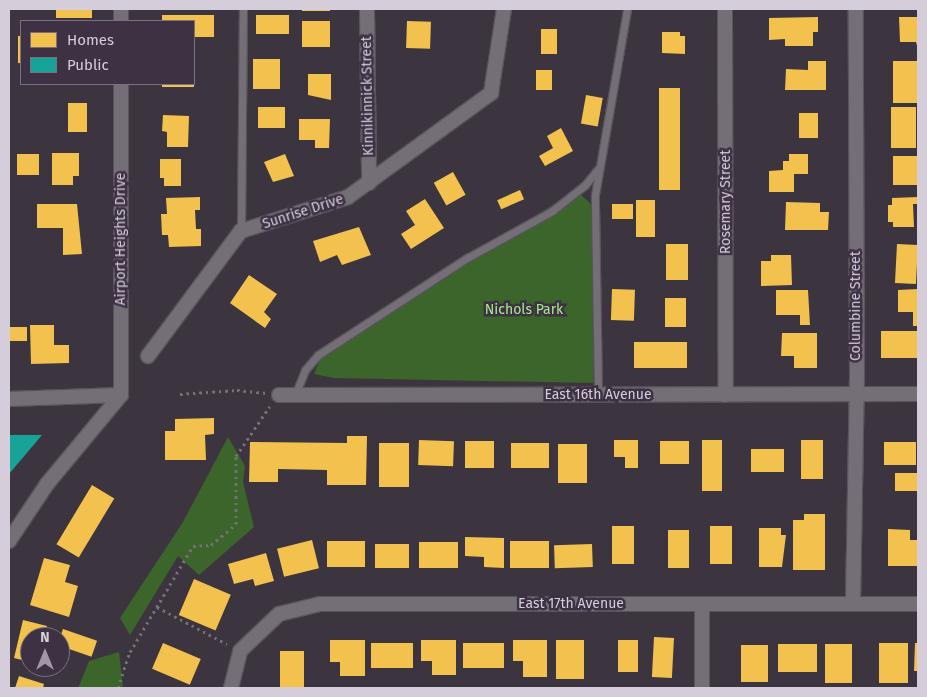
<!DOCTYPE html>
<style>
body{margin:0}
#map{position:relative;width:927px;height:697px;overflow:hidden;background:#3c353f;font-family:"Fira Sans",sans-serif}
div>[style]{position:absolute}
.green>*{inset:0;background:#3b652b}
.homes>*{inset:0;background:#f2c14e;transform-origin:0 0}
.public>*{inset:0;background:#17a398}
.path>*{height:3px;margin-top:-1.5px;transform-origin:0;background:repeating-linear-gradient(90deg,#747076 0 2.5px,transparent 0 6.5px)}
.roads{filter:drop-shadow(1px 0 #59535c) drop-shadow(-1px 0 #59535c) drop-shadow(0 1px #59535c) drop-shadow(0 -1px #59535c)}
.lane>*{height:7px;margin:-3.5px;padding:0 3.5px;transform-origin:3.5px;border-radius:3.5px;background:#746f76}
.street>*{height:14px;margin:-7px;padding:0 7px;transform-origin:7px;border-radius:7px;background:#746f76}
span{translate:-50% -50%;white-space:nowrap;text-align:center;line-height:1.15;-webkit-text-stroke:5px #3d3143;paint-order:stroke}
.street-label{font-size:14px;color:#d5ceda}
.park-label{font-size:14px;color:#a4eb8a}
.frame{position:absolute;inset:0;border:10px solid #d5ceda;pointer-events:none}
.legend{position:absolute;left:20px;top:20px;width:175px;height:65px;box-sizing:border-box;background:#3d3143;border:1px solid #7a707f;margin:0;padding:6px 9px;list-style:none;font-size:15px;color:#d5ceda}
.legend li{display:flex;align-items:center;gap:10px;height:25px}
.legend b{width:25px;border:1px solid #7a707f}
.north{position:absolute;left:20px;top:627px;width:50px;height:50px;box-sizing:border-box;background:#3d3143;border:1px solid #7a707f;border-radius:50%;rotate:0deg;font-size:14px;font-weight:700;line-height:20px;text-align:center;color:#d5ceda}
.north::after{content:'';display:block;margin:auto;width:18px;height:22px;background:#9f98a4;clip-path:polygon(50% 0,100% 100%,50% 72%,0 100%)}
</style>
<div id="map">
<div class="green">
<i style="clip-path:polygon(580px 194px,593px 206px,593px 383px,334px 378px,314px 374px,323px 353px,559px 201px)"></i>
<i style="clip-path:polygon(228px 437px,245px 466px,243px 482px,254px 527px,199px 575px,178px 556px,130px 635px,120px 618px,183px 522px)"></i>
<i style="clip-path:polygon(119px 652px,123px 688px,78px 688px,89px 661px)"></i>
</div>
<div class="homes">
<i style="left:56px;top:9px;width:36px;height:9px"></i>
<i style="left:302px;top:9px;width:28px;height:2px"></i>
<i style="clip-path:polygon(162px 15px,214px 15px,214px 37px,194px 37px,194px 21px,162px 21px)"></i>
<i style="left:256px;top:15px;width:33px;height:19px"></i>
<i style="clip-path:polygon(818px 17px,818px 32px,813px 32px,813px 46px,785px 46px,785px 39px,769px 40px,769px 18px)"></i>
<i style="clip-path:polygon(899px 17px,918px 17px,918px 49px,916px 42px,900px 42px)"></i>
<i style="left:302px;top:21px;width:28px;height:26px"></i>
<i style="left:407px;top:21px;width:24px;height:27px;rotate:2deg"></i>
<i style="left:541px;top:29px;width:16px;height:25px"></i>
<i style="clip-path:polygon(662px 32px,680px 32px,680px 36px,685px 36px,685px 54px,662px 53px)"></i>
<i style="left:18px;top:36px;width:3px;height:27px"></i>
<i style="left:253px;top:59px;width:27px;height:30px"></i>
<i style="clip-path:polygon(808px 61px,826px 61px,826px 90px,785px 90px,786px 69px,808px 70px)"></i>
<i style="left:893px;top:61px;width:24px;height:42px"></i>
<i style="left:536px;top:70px;width:16px;height:20px"></i>
<i style="clip-path:polygon(308px 74px,331px 74px,331px 100px,308px 95px)"></i>
<i style="left:162px;top:84px;width:32px;height:3px"></i>
<i style="left:659px;top:88px;width:21px;height:102px"></i>
<i style="left:586px;top:95px;width:17px;height:29px;rotate:10deg"></i>
<i style="left:68px;top:103px;width:19px;height:29px"></i>
<i style="left:258px;top:107px;width:27px;height:21px"></i>
<i style="left:891px;top:107px;width:25px;height:41px"></i>
<i style="left:799px;top:113px;width:19px;height:25px"></i>
<i style="clip-path:polygon(163px 115px,189px 116px,188px 147px,167px 147px,167px 132px,162px 131px)"></i>
<i style="clip-path:polygon(299px 119px,330px 119px,329px 148px,315px 148px,315px 140px,299px 140px)"></i>
<i style="clip-path:polygon(561px 128px,573px 151px,545px 166px,539px 156px,553px 148px,547px 136px)"></i>
<i style="clip-path:polygon(52px 153px,79px 153px,79px 176px,73px 176px,73px 185px,52px 185px)"></i>
<i style="left:17px;top:154px;width:22px;height:21px"></i>
<i style="clip-path:polygon(285px 154px,294px 176px,273px 182px,264px 162px)"></i>
<i style="clip-path:polygon(789px 154px,808px 154px,808px 174px,794px 174px,794px 192px,769px 192px,769px 171px,783px 170px,783px 161px,789px 161px)"></i>
<i style="left:893px;top:156px;width:25px;height:29px"></i>
<i style="clip-path:polygon(160px 159px,181px 159px,181px 186px,164px 186px,164px 178px,160px 178px)"></i>
<i style="left:453px;top:172px;width:26px;height:22px;rotate:61deg"></i>
<i style="left:520px;top:190px;width:10px;height:25px;rotate:66deg"></i>
<i style="clip-path:polygon(200px 197px,200px 210px,195px 210px,196px 229px,201px 229px,201px 246px,169px 247px,168px 235px,162px 235px,161px 214px,167px 214px,166px 198px)"></i>
<i style="clip-path:polygon(918px 197px,918px 204px,913px 204px,914px 227px,893px 227px,893px 222px,888px 222px,888px 205px,892px 205px,892px 198px)"></i>
<i style="clip-path:polygon(425px 199px,444px 228px,411px 249px,401px 234px,415px 225px,406px 211px)"></i>
<i style="left:636px;top:200px;width:19px;height:37px"></i>
<i style="clip-path:polygon(786px 202px,820px 203px,820px 212px,829px 212px,828px 230px,785px 230px)"></i>
<i style="clip-path:polygon(37px 204px,77px 204px,82px 254px,63px 255px,63px 228px,37px 228px)"></i>
<i style="left:612px;top:204px;width:21px;height:15px"></i>
<i style="clip-path:polygon(359px 227px,371px 255px,342px 265px,337px 255px,320px 262px,313px 241px)"></i>
<i style="left:666px;top:244px;width:22px;height:36px"></i>
<i style="left:897px;top:244px;width:21px;height:39px;rotate:3deg"></i>
<i style="clip-path:polygon(771px 255px,791px 255px,792px 285px,761px 286px,761px 261px,771px 261px)"></i>
<i style="clip-path:polygon(249px 275px,277px 294px,264px 312px,271px 319px,265px 328px,230px 303px)"></i>
<i style="left:612px;top:289px;width:23px;height:31px;rotate:2deg"></i>
<i style="clip-path:polygon(918px 289px,918px 326px,913px 326px,913px 312px,898px 312px,898px 290px)"></i>
<i style="clip-path:polygon(776px 290px,808px 290px,810px 325px,800px 325px,800px 315px,776px 315px)"></i>
<i style="left:665px;top:298px;width:21px;height:29px"></i>
<i style="clip-path:polygon(30px 325px,54px 325px,54px 345px,69px 345px,69px 363px,31px 364px)"></i>
<i style="left:9px;top:327px;width:18px;height:14px"></i>
<i style="left:881px;top:331px;width:37px;height:27px"></i>
<i style="clip-path:polygon(782px 333px,817px 333px,817px 368px,794px 368px,794px 356px,781px 356px)"></i>
<i style="left:634px;top:342px;width:53px;height:26px"></i>
<i style="clip-path:polygon(214px 418px,214px 434px,205px 435px,206px 460px,165px 460px,165px 431px,175px 431px,175px 419px)"></i>
<i style="clip-path:polygon(347px 436px,367px 436px,366px 485px,327px 485px,327px 470px,278px 469px,278px 482px,249px 482px,250px 442px,347px 443px)"></i>
<i style="left:419px;top:440px;width:35px;height:25px;rotate:2deg"></i>
<i style="clip-path:polygon(614px 440px,638px 440px,638px 468px,625px 468px,625px 457px,614px 457px)"></i>
<i style="left:702px;top:440px;width:20px;height:51px"></i>
<i style="left:801px;top:440px;width:22px;height:39px"></i>
<i style="left:465px;top:441px;width:29px;height:27px"></i>
<i style="left:660px;top:441px;width:29px;height:23px"></i>
<i style="left:884px;top:442px;width:32px;height:23px"></i>
<i style="left:379px;top:443px;width:30px;height:44px"></i>
<i style="left:511px;top:443px;width:38px;height:25px"></i>
<i style="left:558px;top:444px;width:29px;height:39px"></i>
<i style="left:751px;top:449px;width:33px;height:23px"></i>
<i style="left:895px;top:473px;width:22px;height:18px"></i>
<i style="left:92px;top:485px;width:26px;height:69px;rotate:31deg"></i>
<i style="clip-path:polygon(804px 514px,825px 514px,825px 570px,793px 570px,793px 520px,804px 520px)"></i>
<i style="left:612px;top:526px;width:22px;height:38px"></i>
<i style="left:710px;top:526px;width:22px;height:38px"></i>
<i style="clip-path:polygon(759px 528px,781px 528px,781px 535px,786px 535px,782px 567px,759px 567px)"></i>
<i style="clip-path:polygon(888px 529px,910px 530px,910px 540px,918px 540px,918px 566px,888px 566px)"></i>
<i style="left:668px;top:530px;width:21px;height:38px"></i>
<i style="clip-path:polygon(465px 537px,504px 538px,504px 568px,484px 567px,484px 557px,465px 556px)"></i>
<i style="left:312px;top:540px;width:29px;height:36px;rotate:76deg"></i>
<i style="left:327px;top:541px;width:38px;height:26px"></i>
<i style="left:510px;top:541px;width:39px;height:27px"></i>
<i style="left:419px;top:542px;width:39px;height:26px"></i>
<i style="left:375px;top:544px;width:34px;height:24px"></i>
<i style="left:592px;top:544px;width:23px;height:38px;rotate:88deg"></i>
<i style="clip-path:polygon(266px 553px,274px 581px,255px 586px,253px 579px,234px 584px,228px 564px)"></i>
<i style="clip-path:polygon(44px 558px,70px 565px,65px 582px,78px 586px,69px 617px,30px 605px)"></i>
<i style="left:194px;top:579px;width:40px;height:39px;rotate:23deg"></i>
<i style="clip-path:polygon(23px 620px,47px 626px,45px 637px,30px 637px,30px 662px,14px 658px)"></i>
<i style="left:63px;top:629px;width:36px;height:17px;rotate:19deg"></i>
<i style="left:654px;top:637px;width:20px;height:40px;rotate:3deg"></i>
<i style="clip-path:polygon(330px 640px,365px 640px,365px 676px,340px 676px,340px 662px,330px 662px)"></i>
<i style="clip-path:polygon(421px 640px,456px 640px,456px 675px,432px 675px,432px 661px,421px 661px)"></i>
<i style="clip-path:polygon(513px 640px,547px 640px,547px 677px,523px 677px,523px 661px,513px 661px)"></i>
<i style="left:556px;top:640px;width:28px;height:39px"></i>
<i style="left:618px;top:640px;width:20px;height:32px"></i>
<i style="left:163px;top:643px;width:41px;height:28px;rotate:23deg"></i>
<i style="left:371px;top:643px;width:42px;height:25px"></i>
<i style="left:463px;top:643px;width:41px;height:25px"></i>
<i style="left:879px;top:643px;width:29px;height:40px"></i>
<i style="clip-path:polygon(915px 643px,918px 643px,918px 671px,914px 671px)"></i>
<i style="left:778px;top:644px;width:39px;height:28px"></i>
<i style="left:825px;top:644px;width:27px;height:39px"></i>
<i style="left:741px;top:645px;width:27px;height:37px"></i>
<i style="left:280px;top:651px;width:24px;height:37px"></i>
<i style="clip-path:polygon(19px 676px,44px 684px,43px 688px,15px 688px)"></i>
</div>
<div class="public">
<i style="clip-path:polygon(9px 435px,42px 435px,9px 474px)"></i>
</div>
<div class="path">
<i style="left:180px;top:394px;width:57px;rotate:-4deg"></i>
<i style="left:237px;top:390px;width:29px;rotate:6deg"></i>
<i style="left:157px;top:607px;width:79px;rotate:27.9deg"></i>
<i style="left:118px;top:688px;width:38px;rotate:-72deg"></i>
<i style="left:130px;top:652px;width:123px;rotate:-59.3deg"></i>
<i style="left:193px;top:546px;width:18px;rotate:-3deg"></i>
<i style="left:211px;top:545px;width:33px;rotate:-40deg"></i>
<i style="left:236px;top:524px;width:68px;rotate:-90deg"></i>
<i style="left:236px;top:456px;width:60px;rotate:-55.8deg"></i>
</div>
<div class="roads">
<div class="lane">
<i style="left:241px;top:231px;width:222px;rotate:-89.5deg"></i>
<i style="left:295px;top:395px;width:27px;rotate:-68deg"></i>
<i style="left:305px;top:370px;width:20px;rotate:-49deg"></i>
<i style="left:318px;top:355px;width:178px;rotate:-33.1deg"></i>
<i style="left:467px;top:258px;width:97px;rotate:-28.9deg"></i>
<i style="left:552px;top:211px;width:42px;rotate:-38.2deg"></i>
<i style="left:585px;top:185px;width:22px;rotate:-51deg"></i>
<i style="left:598px;top:395px;width:200px;rotate:-90.9deg"></i>
<i style="left:595px;top:195px;width:189px;rotate:-80.2deg"></i>
</div>
<div class="street">
<i style="left:121px;top:9px;width:12px;rotate:90deg"></i>
<i style="left:367px;top:9px;width:174px;rotate:89.3deg"></i>
<i style="left:725px;top:9px;width:386px;rotate:89.9deg"></i>
<i style="left:121px;top:84px;width:311px;rotate:90deg"></i>
<i style="left:148px;top:356px;width:156px;rotate:-53.4deg"></i>
<i style="left:241px;top:231px;width:112px;rotate:-17.6deg"></i>
<i style="left:348px;top:197px;width:177px;rotate:-36deg"></i>
<i style="left:491px;top:93px;width:85px;rotate:-81.2deg"></i>
<i style="left:279px;top:395px;width:639px;rotate:-0.09deg"></i>
<i style="left:9px;top:399px;width:112px;rotate:-2deg"></i>
<i style="left:9px;top:541px;width:69px;rotate:-56.3deg"></i>
<i style="left:47px;top:484px;width:116px;rotate:-50.3deg"></i>
<i style="left:702px;top:604px;width:84px;rotate:90deg"></i>
<i style="left:853px;top:604px;width:225px;rotate:-89deg"></i>
<i style="left:857px;top:379px;width:370px;rotate:-90.2deg"></i>
<i style="left:231px;top:688px;width:38px;rotate:-76deg"></i>
<i style="left:240px;top:651px;width:54px;rotate:-43.5deg"></i>
<i style="left:279px;top:614px;width:42px;rotate:-13.7deg"></i>
<i style="left:320px;top:604px;width:598px"></i>
</div>
</div>
<div class="street-label">
<span style="left:368px;top:96px;rotate:-91deg">Kinnikinnick Street</span>
<span style="left:726px;top:202px;rotate:-90deg">Rosemary Street</span>
<span style="left:303px;top:212px;rotate:-18deg">Sunrise Drive</span>
<span style="left:121px;top:239px;rotate:-90deg">Airport Heights Drive</span>
<span style="left:856px;top:306px;rotate:-90deg">Columbine Street</span>
<span style="left:598px;top:395px">East 16th Avenue</span>
<span style="left:571px;top:604px">East 17th Avenue</span>
</div>
<div class="park-label">
<span style="left:524px;top:310px">Nichols Park</span>
</div>
<div class="frame"></div>
<ul class="legend">
<li><b style="height:14px;background:#f2c14e"></b>Homes</li>
<li><b style="height:14px;background:#17a398"></b>Public</li>
</ul>
<div class="north">N</div>
</div>
